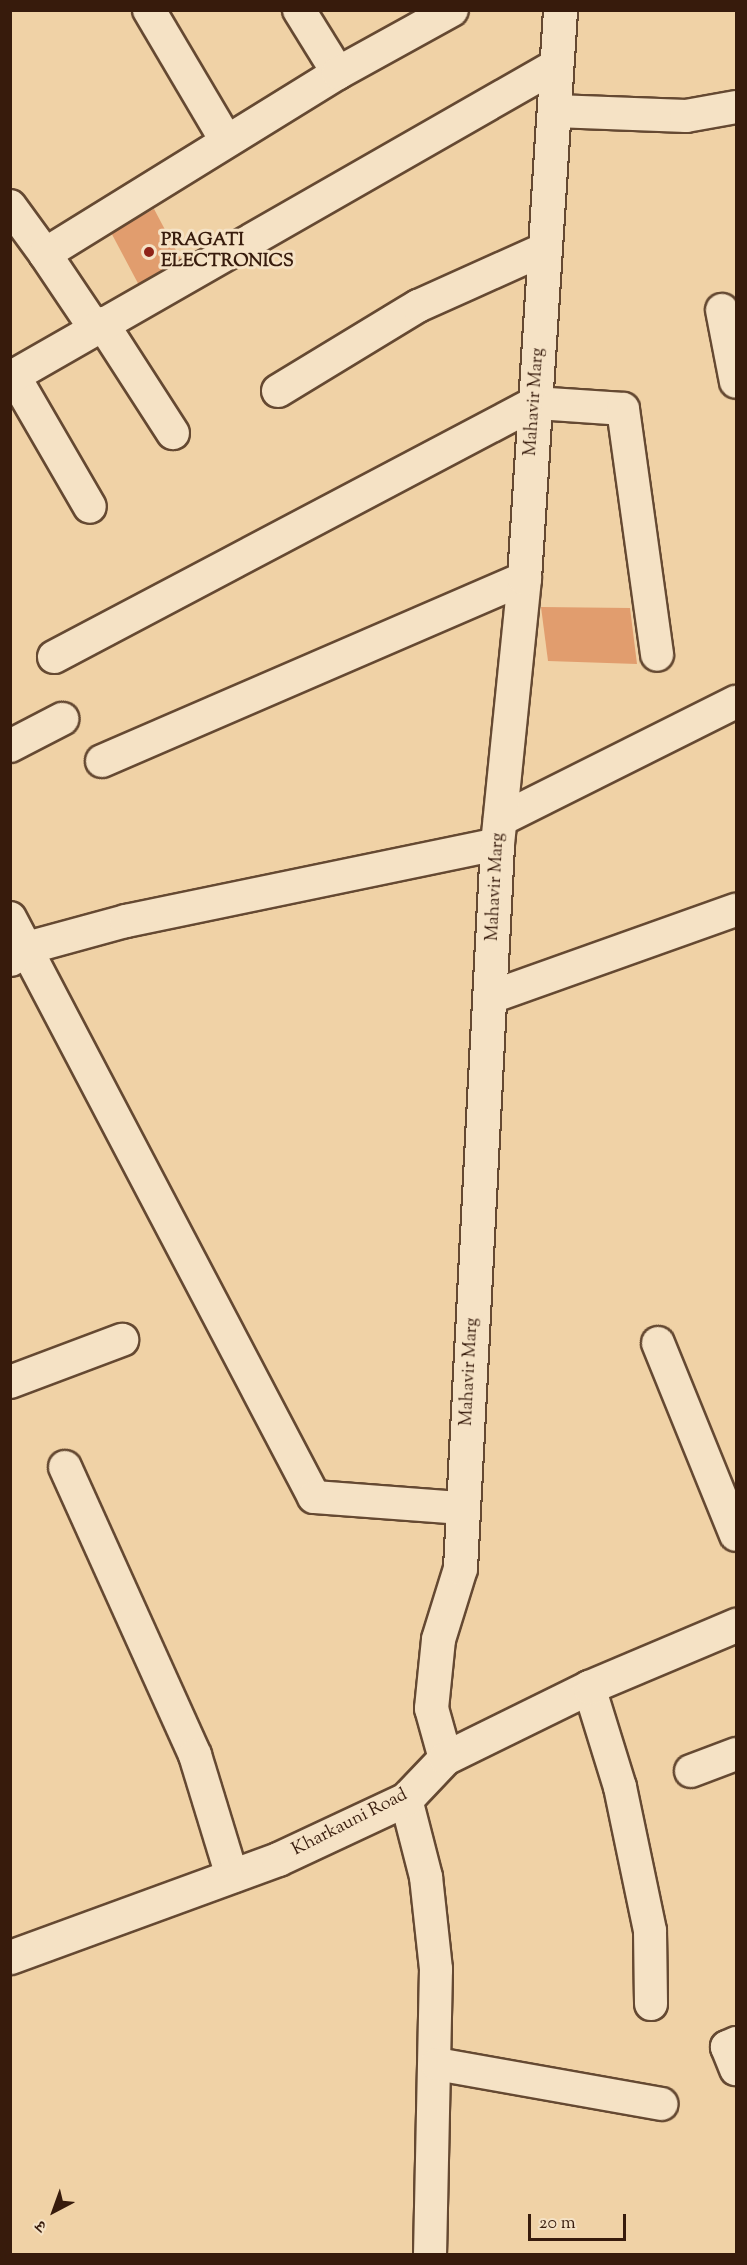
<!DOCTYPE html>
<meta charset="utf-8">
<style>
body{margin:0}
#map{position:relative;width:747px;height:2265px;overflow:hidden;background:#f0d2a6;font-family:"Sorts Mill Goudy","Noto Serif Devanagari",serif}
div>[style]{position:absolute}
.building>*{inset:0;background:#e19d6e;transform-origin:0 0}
.roads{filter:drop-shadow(2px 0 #654932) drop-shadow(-2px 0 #654932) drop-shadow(0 2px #654932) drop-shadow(0 -2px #654932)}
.street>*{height:32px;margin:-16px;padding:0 16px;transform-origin:16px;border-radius:16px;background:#f5e2c5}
.secondary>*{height:33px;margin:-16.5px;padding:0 16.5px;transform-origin:16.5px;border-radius:16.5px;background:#f5e2c5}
.dots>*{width:16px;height:16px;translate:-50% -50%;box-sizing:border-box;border:3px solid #f5e2c5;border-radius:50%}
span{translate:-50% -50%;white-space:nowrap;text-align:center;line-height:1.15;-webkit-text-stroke:6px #f5e2c5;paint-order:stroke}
.poi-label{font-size:18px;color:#371b0c;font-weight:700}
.left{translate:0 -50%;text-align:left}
.street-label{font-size:18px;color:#371b0c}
.frame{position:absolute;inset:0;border:12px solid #371b0c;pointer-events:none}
.north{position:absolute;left:24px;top:2181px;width:60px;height:60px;-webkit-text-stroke:4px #f5e2c5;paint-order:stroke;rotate:221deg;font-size:16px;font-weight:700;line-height:24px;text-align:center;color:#371b0c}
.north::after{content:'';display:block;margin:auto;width:21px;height:27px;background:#371b0c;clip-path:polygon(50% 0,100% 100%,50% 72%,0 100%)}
.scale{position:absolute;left:528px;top:2214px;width:98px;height:27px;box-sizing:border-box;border:3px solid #371b0c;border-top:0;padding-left:8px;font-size:18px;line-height:21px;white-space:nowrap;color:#371b0c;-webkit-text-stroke:4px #f5e2c5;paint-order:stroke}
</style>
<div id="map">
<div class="building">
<i style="left:154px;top:209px;width:71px;height:49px;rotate:62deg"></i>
<i style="clip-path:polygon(541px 607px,630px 608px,637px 664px,548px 661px)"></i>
</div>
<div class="roads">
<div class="street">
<i style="left:149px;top:10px;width:151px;rotate:59.4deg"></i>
<i style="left:299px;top:10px;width:74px;rotate:58.2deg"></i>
<i style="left:555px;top:111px;width:131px;rotate:2.2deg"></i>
<i style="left:686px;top:116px;width:51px;rotate:-10.2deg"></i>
<i style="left:10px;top:206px;width:59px;rotate:53.9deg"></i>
<i style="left:45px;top:254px;width:344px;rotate:-31.7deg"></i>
<i style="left:338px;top:73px;width:130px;rotate:-28.9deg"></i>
<i style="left:45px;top:254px;width:88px;rotate:56.1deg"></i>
<i style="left:722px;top:310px;width:73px;rotate:79deg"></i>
<i style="left:102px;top:323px;width:131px;rotate:57.2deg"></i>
<i style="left:14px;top:376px;width:151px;rotate:59.9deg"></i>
<i style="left:10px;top:378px;width:630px;rotate:-29.78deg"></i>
<i style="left:278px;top:391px;width:164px;rotate:-31.3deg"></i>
<i style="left:418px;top:306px;width:139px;rotate:-24.2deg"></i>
<i style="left:54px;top:657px;width:544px;rotate:-27.84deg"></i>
<i style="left:535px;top:403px;width:88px;rotate:3.9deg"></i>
<i style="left:623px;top:409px;width:248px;rotate:82.1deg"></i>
<i style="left:10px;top:746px;width:59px;rotate:-27.4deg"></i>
<i style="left:102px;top:761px;width:460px;rotate:-23.4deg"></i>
<i style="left:500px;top:820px;width:264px;rotate:-26.6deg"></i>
<i style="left:10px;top:918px;width:654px;rotate:62.3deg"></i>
<i style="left:314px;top:1497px;width:146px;rotate:4.3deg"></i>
<i style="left:11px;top:960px;width:20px;rotate:-37deg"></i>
<i style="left:27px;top:948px;width:103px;rotate:-15.3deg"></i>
<i style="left:126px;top:921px;width:379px;rotate:-11.7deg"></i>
<i style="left:491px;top:997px;width:260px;rotate:-19.6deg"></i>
<i style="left:658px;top:1343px;width:207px;rotate:67.9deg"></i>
<i style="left:10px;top:1382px;width:120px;rotate:-20.6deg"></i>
<i style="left:65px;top:1467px;width:316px;rotate:65.7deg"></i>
<i style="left:195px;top:1755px;width:127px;rotate:73deg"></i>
<i style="left:589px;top:1687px;width:105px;rotate:72.8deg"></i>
<i style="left:620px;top:1787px;width:147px;rotate:78.2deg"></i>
<i style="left:650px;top:1931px;width:73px;rotate:89.2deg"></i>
<i style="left:691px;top:1771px;width:48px;rotate:-20.7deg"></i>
<i style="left:406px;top:1799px;width:81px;rotate:75.6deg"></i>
<i style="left:426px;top:1877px;width:93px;rotate:83.8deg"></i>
<i style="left:436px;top:1969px;width:285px;rotate:91.2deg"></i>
<i style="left:736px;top:2043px;width:10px;rotate:156deg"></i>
<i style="left:727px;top:2047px;width:24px;rotate:68deg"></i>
<i style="left:437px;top:2064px;width:228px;rotate:10.1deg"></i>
</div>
<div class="secondary">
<i style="left:445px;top:1758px;width:52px;rotate:-105.6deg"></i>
<i style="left:431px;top:1708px;width:69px;rotate:-84.2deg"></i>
<i style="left:438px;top:1639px;width:74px;rotate:-72.8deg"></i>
<i style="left:460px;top:1568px;width:725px;rotate:-87.07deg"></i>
<i style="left:497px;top:844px;width:267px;rotate:-84.2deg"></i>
<i style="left:524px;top:578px;width:569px;rotate:-86.37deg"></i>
<i style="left:10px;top:1957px;width:285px;rotate:-20.1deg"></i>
<i style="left:278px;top:1859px;width:141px;rotate:-25.1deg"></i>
<i style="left:406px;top:1799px;width:57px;rotate:-46.4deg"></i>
<i style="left:445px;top:1758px;width:161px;rotate:-26.2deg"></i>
<i style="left:589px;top:1687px;width:160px;rotate:-22.9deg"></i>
</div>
</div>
<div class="dots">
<i style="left:149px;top:252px;background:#8f2418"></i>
</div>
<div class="poi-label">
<span class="left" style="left:161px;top:252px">PRAGATI<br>ELECTRONICS</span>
</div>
<div class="street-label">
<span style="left:535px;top:402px;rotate:-86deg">Mahavir Marg</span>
<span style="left:496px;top:887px;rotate:-87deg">Mahavir Marg</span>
<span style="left:470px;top:1372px;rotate:-87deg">Mahavir Marg</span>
<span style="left:350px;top:1823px;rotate:-27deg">Kharkauni Road</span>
</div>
<div class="frame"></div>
<div class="north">उ</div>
<div class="scale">20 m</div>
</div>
